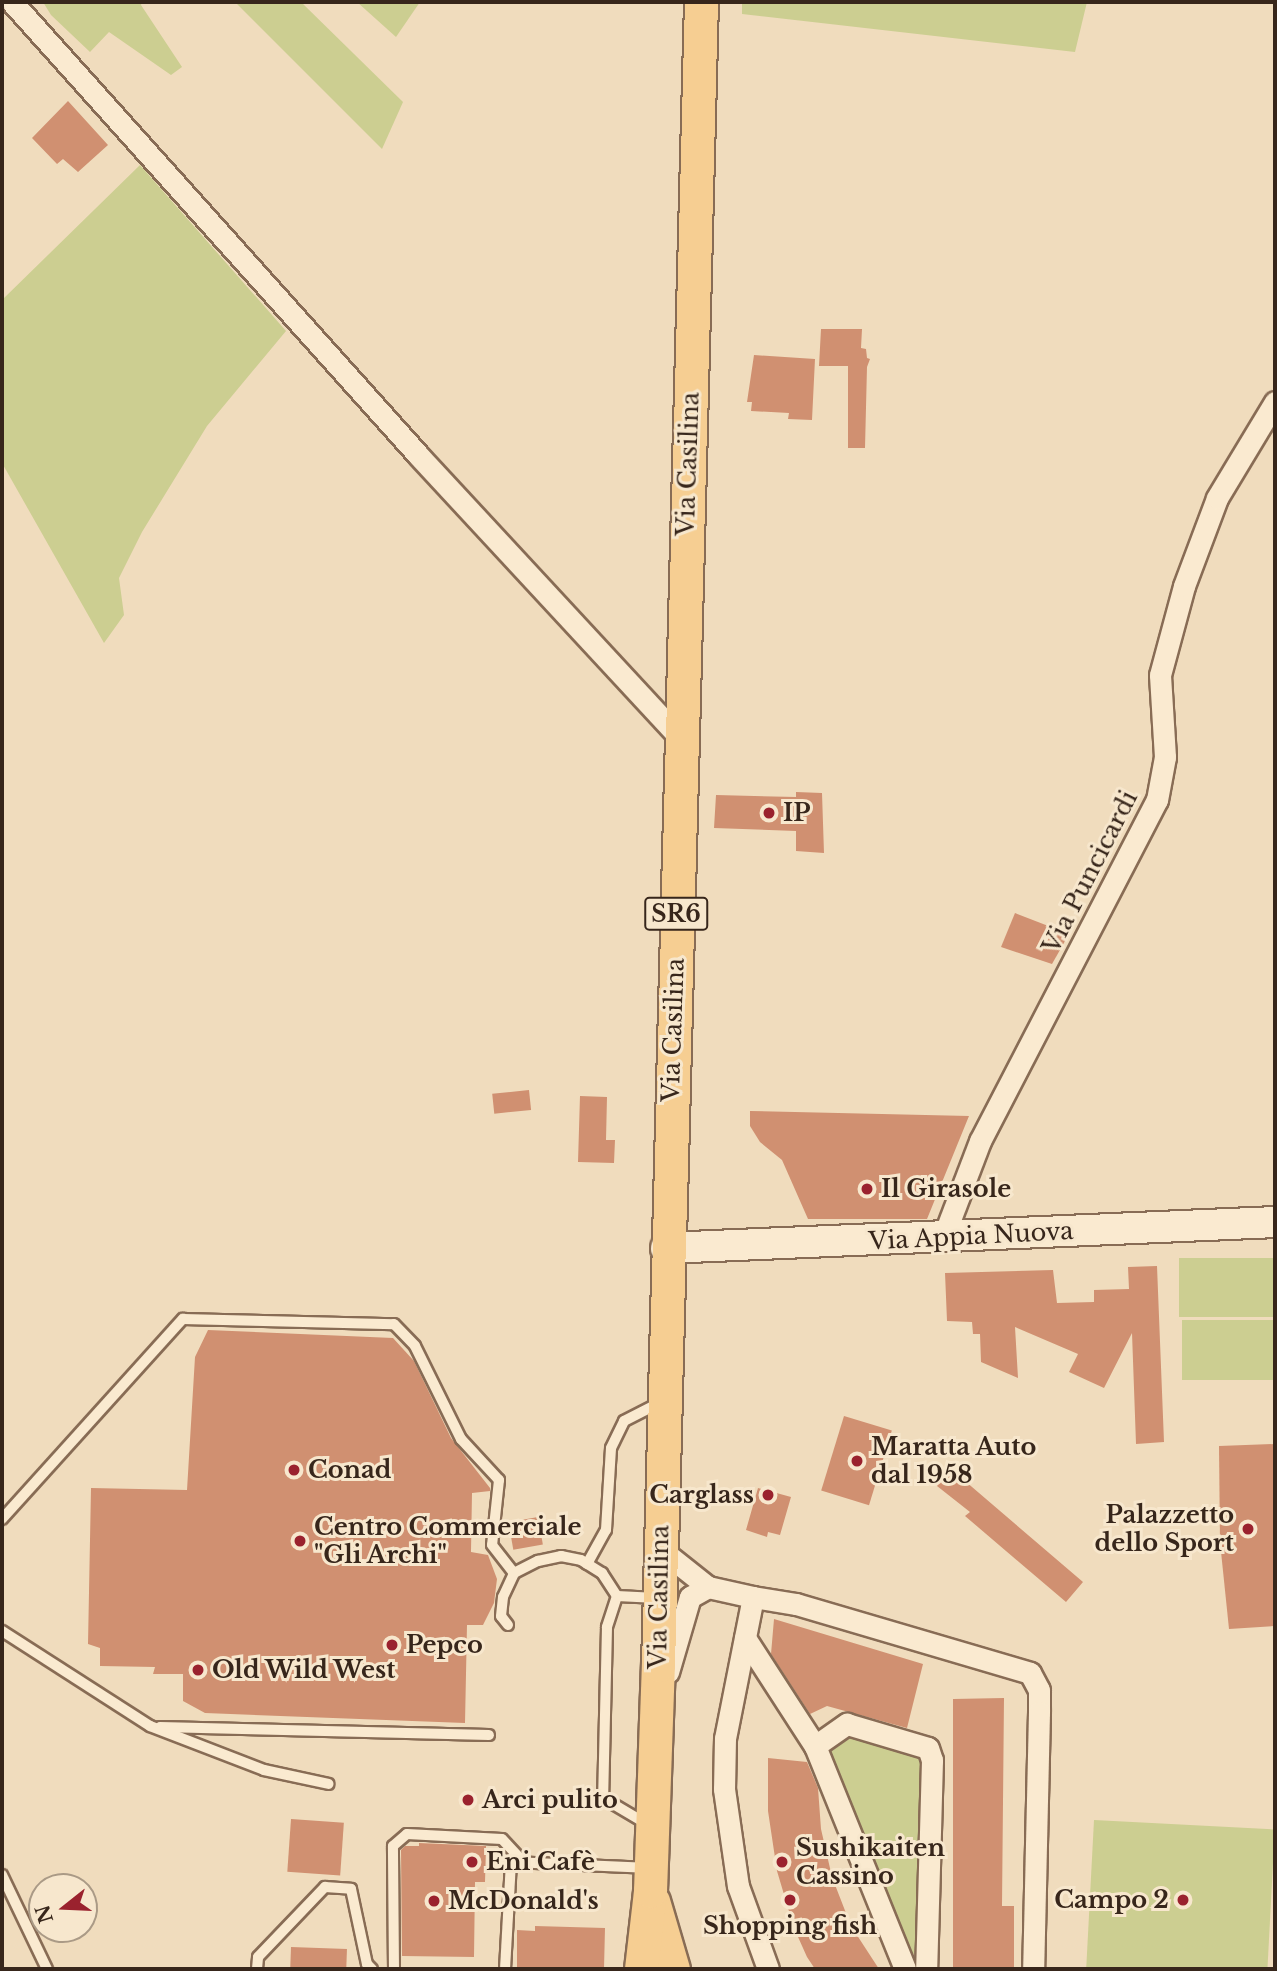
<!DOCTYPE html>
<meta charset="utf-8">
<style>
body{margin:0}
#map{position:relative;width:1277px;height:1971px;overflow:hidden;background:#f0dcbd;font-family:"Libre Baskerville",serif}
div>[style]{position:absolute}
.green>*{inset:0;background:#ccce91;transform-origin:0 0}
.building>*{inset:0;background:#d09071;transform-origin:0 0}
.roads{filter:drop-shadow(2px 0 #886c55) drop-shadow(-2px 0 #886c55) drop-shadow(0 2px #886c55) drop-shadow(0 -2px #886c55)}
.lane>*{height:10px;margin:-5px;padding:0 5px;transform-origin:5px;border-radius:5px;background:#faead0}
.street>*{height:21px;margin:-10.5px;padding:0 10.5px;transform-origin:10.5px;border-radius:10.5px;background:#faead0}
.secondary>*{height:30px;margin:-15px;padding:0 15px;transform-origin:15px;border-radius:15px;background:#faead0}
.primary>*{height:33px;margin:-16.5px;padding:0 16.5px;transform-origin:16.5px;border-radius:16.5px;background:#f6ce92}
.dots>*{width:19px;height:19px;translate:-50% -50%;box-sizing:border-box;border:4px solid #f7e7cd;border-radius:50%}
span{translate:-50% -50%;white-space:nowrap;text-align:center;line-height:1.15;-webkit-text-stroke:6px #f7e7cd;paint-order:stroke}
.shield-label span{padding:2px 5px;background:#f7e7cd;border:2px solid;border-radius:5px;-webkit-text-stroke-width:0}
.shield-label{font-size:23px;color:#37261b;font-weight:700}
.street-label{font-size:24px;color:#37261b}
.poi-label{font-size:24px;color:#37261b;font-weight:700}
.left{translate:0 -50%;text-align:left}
.right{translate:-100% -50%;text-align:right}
.frame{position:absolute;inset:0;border:4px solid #37261b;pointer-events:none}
.north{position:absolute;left:28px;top:1873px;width:70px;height:70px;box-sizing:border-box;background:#f7e7cd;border:2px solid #aa9a86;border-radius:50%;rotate:252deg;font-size:19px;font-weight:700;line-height:28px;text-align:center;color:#37261b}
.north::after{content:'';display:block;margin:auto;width:24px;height:32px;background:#9a222e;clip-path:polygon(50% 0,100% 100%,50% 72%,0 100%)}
</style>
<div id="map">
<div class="green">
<i style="clip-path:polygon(43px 2px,142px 2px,141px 5px,182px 67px,171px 75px,109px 32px,90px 52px,51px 15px)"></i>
<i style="clip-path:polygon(235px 2px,301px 2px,403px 102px,382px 149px)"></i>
<i style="clip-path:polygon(357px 2px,420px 2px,396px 37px)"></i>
<i style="clip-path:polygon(742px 2px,990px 4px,1087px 2px,1075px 52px,742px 14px)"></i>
<i style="clip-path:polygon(140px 165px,286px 331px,207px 426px,142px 532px,119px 578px,124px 615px,104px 643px,2px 463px,2px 300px)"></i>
<i style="left:1275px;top:1258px;width:59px;height:96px;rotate:90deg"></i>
<i style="left:1275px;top:1320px;width:60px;height:93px;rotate:90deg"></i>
<i style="clip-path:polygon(852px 1737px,919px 1754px,924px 1761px,922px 1944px,915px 1954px,905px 1953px,828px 1763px,831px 1751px)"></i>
<i style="left:1094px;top:1820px;width:181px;height:149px;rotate:3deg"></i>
</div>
<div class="building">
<i style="clip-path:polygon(68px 101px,108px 145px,78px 172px,63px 159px,57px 164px,32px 138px)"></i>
<i style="clip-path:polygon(821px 329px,862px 329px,861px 348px,866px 349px,867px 358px,870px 359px,867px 367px,865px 448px,848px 448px,848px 366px,819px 366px)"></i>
<i style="clip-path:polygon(754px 355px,815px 359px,812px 420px,788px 419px,789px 413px,751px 411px,752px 402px,747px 402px)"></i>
<i style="clip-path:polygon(796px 792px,822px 793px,824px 853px,796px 851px,796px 831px,714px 828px,716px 795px,796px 797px)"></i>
<i style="clip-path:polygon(1015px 913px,1069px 934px,1052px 964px,1001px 947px)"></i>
<i style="left:529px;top:1090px;width:20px;height:37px;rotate:84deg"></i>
<i style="clip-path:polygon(580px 1096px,607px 1097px,606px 1140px,615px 1140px,614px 1163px,578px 1162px)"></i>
<i style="clip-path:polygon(750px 1111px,969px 1116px,927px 1219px,808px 1219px,782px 1160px,760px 1142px,750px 1126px)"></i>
<i style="clip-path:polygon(1157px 1266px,1164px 1442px,1136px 1444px,1132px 1333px,1104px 1388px,1069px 1372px,1078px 1354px,1015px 1327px,1018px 1378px,981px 1362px,980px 1334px,973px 1334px,972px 1322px,947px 1321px,945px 1273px,1053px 1270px,1057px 1303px,1094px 1302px,1094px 1290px,1129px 1289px,1128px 1267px)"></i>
<i style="clip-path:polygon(208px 1330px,393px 1338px,414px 1361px,451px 1438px,490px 1488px,490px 1491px,472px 1493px,471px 1552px,488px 1555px,497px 1579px,494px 1603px,483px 1625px,467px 1625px,465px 1723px,205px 1713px,183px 1701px,183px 1674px,153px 1674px,155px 1667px,100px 1666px,100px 1648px,88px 1644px,91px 1488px,187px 1490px,195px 1357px)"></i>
<i style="left:844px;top:1416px;width:50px;height:78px;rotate:17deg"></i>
<i style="clip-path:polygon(1275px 1444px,1275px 1626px,1229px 1629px,1220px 1542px,1219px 1446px)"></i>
<i style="clip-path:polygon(951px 1469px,1083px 1582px,1066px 1602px,965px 1516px,970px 1512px,937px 1486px)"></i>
<i style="clip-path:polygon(758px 1488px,791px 1497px,780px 1535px,768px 1532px,767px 1537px,746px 1530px)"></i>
<i style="left:538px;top:1517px;width:28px;height:30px;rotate:80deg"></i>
<i style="clip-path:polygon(774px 1619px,923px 1664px,907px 1728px,827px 1706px,810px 1714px,771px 1654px)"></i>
<i style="clip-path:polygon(1004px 1698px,1002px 1906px,1014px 1906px,1014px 1969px,953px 1969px,953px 1699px)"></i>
<i style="clip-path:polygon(768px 1758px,807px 1762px,818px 1788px,821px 1829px,832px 1877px,851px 1926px,879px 1969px,815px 1969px,807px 1957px,794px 1928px,777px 1871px,768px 1811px)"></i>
<i style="left:291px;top:1819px;width:53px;height:53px;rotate:4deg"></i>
<i style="clip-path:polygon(419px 1843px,486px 1846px,485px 1882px,475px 1882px,474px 1957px,402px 1956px,401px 1850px,405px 1846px,419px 1846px)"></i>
<i style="clip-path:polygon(535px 1926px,605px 1928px,604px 1969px,517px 1969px,517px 1930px,535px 1931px)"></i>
<i style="left:291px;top:1947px;width:56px;height:22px;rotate:2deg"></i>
</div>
<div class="roads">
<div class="lane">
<i style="left:2px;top:1519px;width:270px;rotate:-47.9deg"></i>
<i style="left:183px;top:1319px;width:211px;rotate:1.4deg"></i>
<i style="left:394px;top:1324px;width:30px;rotate:46deg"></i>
<i style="left:415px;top:1346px;width:104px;rotate:63.7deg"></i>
<i style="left:461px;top:1439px;width:56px;rotate:47.2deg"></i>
<i style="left:499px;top:1480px;width:65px;rotate:96.1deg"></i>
<i style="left:492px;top:1545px;width:36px;rotate:52deg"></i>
<i style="left:587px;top:1564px;width:39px;rotate:-61deg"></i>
<i style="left:606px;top:1530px;width:82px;rotate:-86.5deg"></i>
<i style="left:611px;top:1448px;width:30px;rotate:-64deg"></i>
<i style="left:624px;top:1421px;width:39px;rotate:-27deg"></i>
<i style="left:617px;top:1596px;width:33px;rotate:108deg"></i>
<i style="left:607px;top:1627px;width:171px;rotate:91.3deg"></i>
<i style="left:603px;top:1798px;width:51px;rotate:30.6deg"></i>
<i style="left:508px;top:1625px;width:11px;rotate:-128deg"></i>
<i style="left:501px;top:1616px;width:19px;rotate:-84deg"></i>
<i style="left:503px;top:1597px;width:26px;rotate:-65deg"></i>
<i style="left:514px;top:1573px;width:27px;rotate:-27deg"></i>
<i style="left:538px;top:1561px;width:24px;rotate:-12deg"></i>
<i style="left:561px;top:1556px;width:20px;rotate:11deg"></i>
<i style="left:581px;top:1560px;width:25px;rotate:32deg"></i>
<i style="left:602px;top:1573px;width:27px;rotate:57deg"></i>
<i style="left:617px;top:1596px;width:40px;rotate:2.9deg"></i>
<i style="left:2px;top:1631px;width:176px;rotate:32.7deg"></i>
<i style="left:150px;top:1726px;width:122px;rotate:21.1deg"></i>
<i style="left:264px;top:1770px;width:66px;rotate:12.2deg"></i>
<i style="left:160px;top:1727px;width:329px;rotate:1.4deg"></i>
<i style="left:2px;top:1875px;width:104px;rotate:64.4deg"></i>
<i style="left:257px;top:1969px;width:12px;rotate:-85deg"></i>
<i style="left:258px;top:1957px;width:97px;rotate:-46.3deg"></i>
<i style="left:325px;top:1887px;width:26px;rotate:4deg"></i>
<i style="left:351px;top:1889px;width:77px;rotate:78deg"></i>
<i style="left:367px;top:1964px;width:7px;rotate:45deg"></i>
<i style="left:394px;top:1969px;width:123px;rotate:-90.5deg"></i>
<i style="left:393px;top:1846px;width:18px;rotate:-41deg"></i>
<i style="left:407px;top:1834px;width:95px;rotate:3deg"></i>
<i style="left:502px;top:1839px;width:33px;rotate:47deg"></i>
<i style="left:505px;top:1969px;width:107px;rotate:-86.8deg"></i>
<i style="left:511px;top:1862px;width:135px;rotate:2.5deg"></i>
</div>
<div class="street">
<i style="left:12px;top:2px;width:610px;rotate:48.12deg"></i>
<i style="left:419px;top:456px;width:386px;rotate:47.2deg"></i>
<i style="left:943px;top:1238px;width:104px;rotate:-69.1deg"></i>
<i style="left:980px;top:1141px;width:384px;rotate:-62.6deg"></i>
<i style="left:1157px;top:800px;width:44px;rotate:-79.5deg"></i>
<i style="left:1165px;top:757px;width:82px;rotate:-93.5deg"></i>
<i style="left:1160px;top:675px;width:92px;rotate:-74.9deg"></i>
<i style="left:1184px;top:586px;width:94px;rotate:-69.4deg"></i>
<i style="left:1217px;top:498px;width:112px;rotate:-58.9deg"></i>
<i style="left:660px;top:1549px;width:61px;rotate:38.4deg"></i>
<i style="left:708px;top:1587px;width:46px;rotate:12.5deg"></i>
<i style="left:753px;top:1597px;width:144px;rotate:101.2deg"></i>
<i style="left:725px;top:1738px;width:51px;rotate:91.1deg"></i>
<i style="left:724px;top:1789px;width:98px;rotate:81.8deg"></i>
<i style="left:738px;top:1886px;width:88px;rotate:70.1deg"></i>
<i style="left:753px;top:1597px;width:44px;rotate:9.2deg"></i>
<i style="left:796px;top:1604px;width:244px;rotate:16.4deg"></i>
<i style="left:1030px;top:1673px;width:19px;rotate:62deg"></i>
<i style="left:1039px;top:1690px;width:22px;rotate:90deg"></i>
<i style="left:1039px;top:1712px;width:257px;rotate:91.3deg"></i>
<i style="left:745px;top:1638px;width:129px;rotate:57.1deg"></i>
<i style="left:815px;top:1746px;width:240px;rotate:68deg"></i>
<i style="left:668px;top:1672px;width:78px;rotate:-73.7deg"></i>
<i style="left:690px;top:1597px;width:21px;rotate:-29deg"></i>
<i style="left:815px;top:1746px;width:39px;rotate:-35deg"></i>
<i style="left:847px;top:1724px;width:84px;rotate:16.5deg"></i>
<i style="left:928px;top:1748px;width:13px;rotate:72deg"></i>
<i style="left:932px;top:1760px;width:209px;rotate:91.6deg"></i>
</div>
<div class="secondary">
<i style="left:666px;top:1248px;width:610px;rotate:-2.44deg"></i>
</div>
<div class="primary">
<i style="left:653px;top:1901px;width:71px;rotate:73.6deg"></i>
<i style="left:641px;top:1969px;width:79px;rotate:-83.4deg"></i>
<i style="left:650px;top:1891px;width:226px;rotate:-88deg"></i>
<i style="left:658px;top:1665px;width:1664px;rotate:-88.52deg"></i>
</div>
</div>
<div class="dots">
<i style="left:769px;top:813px;background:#9a222e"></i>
<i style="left:867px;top:1189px;background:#9a222e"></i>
<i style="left:857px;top:1461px;background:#9a222e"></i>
<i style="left:294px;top:1470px;background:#9a222e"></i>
<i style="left:768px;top:1495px;background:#9a222e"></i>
<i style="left:1248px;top:1529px;background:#9a222e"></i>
<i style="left:300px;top:1541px;background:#9a222e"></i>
<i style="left:392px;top:1645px;background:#9a222e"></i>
<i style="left:198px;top:1670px;background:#9a222e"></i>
<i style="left:468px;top:1800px;background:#9a222e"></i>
<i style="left:472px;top:1862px;background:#9a222e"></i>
<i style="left:782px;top:1862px;background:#9a222e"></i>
<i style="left:790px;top:1900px;background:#9a222e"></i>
<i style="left:1183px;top:1900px;background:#9a222e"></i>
<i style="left:434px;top:1901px;background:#9a222e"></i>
</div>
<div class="shield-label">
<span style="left:676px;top:914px">SR6</span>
</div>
<div class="street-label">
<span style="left:688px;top:464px;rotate:-88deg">Via Casilina</span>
<span style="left:1090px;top:872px;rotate:-63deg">Via Puncicardi</span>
<span style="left:673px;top:1030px;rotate:-88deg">Via Casilina</span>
<span style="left:971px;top:1236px;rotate:-3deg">Via Appia Nuova</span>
<span style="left:659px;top:1597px;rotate:-89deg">Via Casilina</span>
</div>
<div class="poi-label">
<span class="left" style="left:783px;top:813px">IP</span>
<span class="left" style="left:881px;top:1189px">Il Girasole</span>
<span class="left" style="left:871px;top:1461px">Maratta Auto<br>dal 1958</span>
<span class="left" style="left:308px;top:1470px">Conad</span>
<span class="right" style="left:754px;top:1495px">Carglass</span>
<span class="right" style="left:1234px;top:1529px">Palazzetto<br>dello Sport</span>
<span class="left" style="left:314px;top:1541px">Centro Commerciale<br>"Gli Archi"</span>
<span class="left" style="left:406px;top:1645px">Pepco</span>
<span class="left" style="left:212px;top:1670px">Old Wild West</span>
<span class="left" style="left:482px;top:1800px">Arci pulito</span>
<span class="left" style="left:796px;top:1862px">Sushikaiten<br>Cassino</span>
<span class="left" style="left:486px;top:1862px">Eni Cafè</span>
<span class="right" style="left:1169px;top:1900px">Campo 2</span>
<span class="left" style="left:448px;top:1901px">McDonald's</span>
<span style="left:790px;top:1926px">Shopping fish</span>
</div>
<div class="frame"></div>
<div class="north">N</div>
</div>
